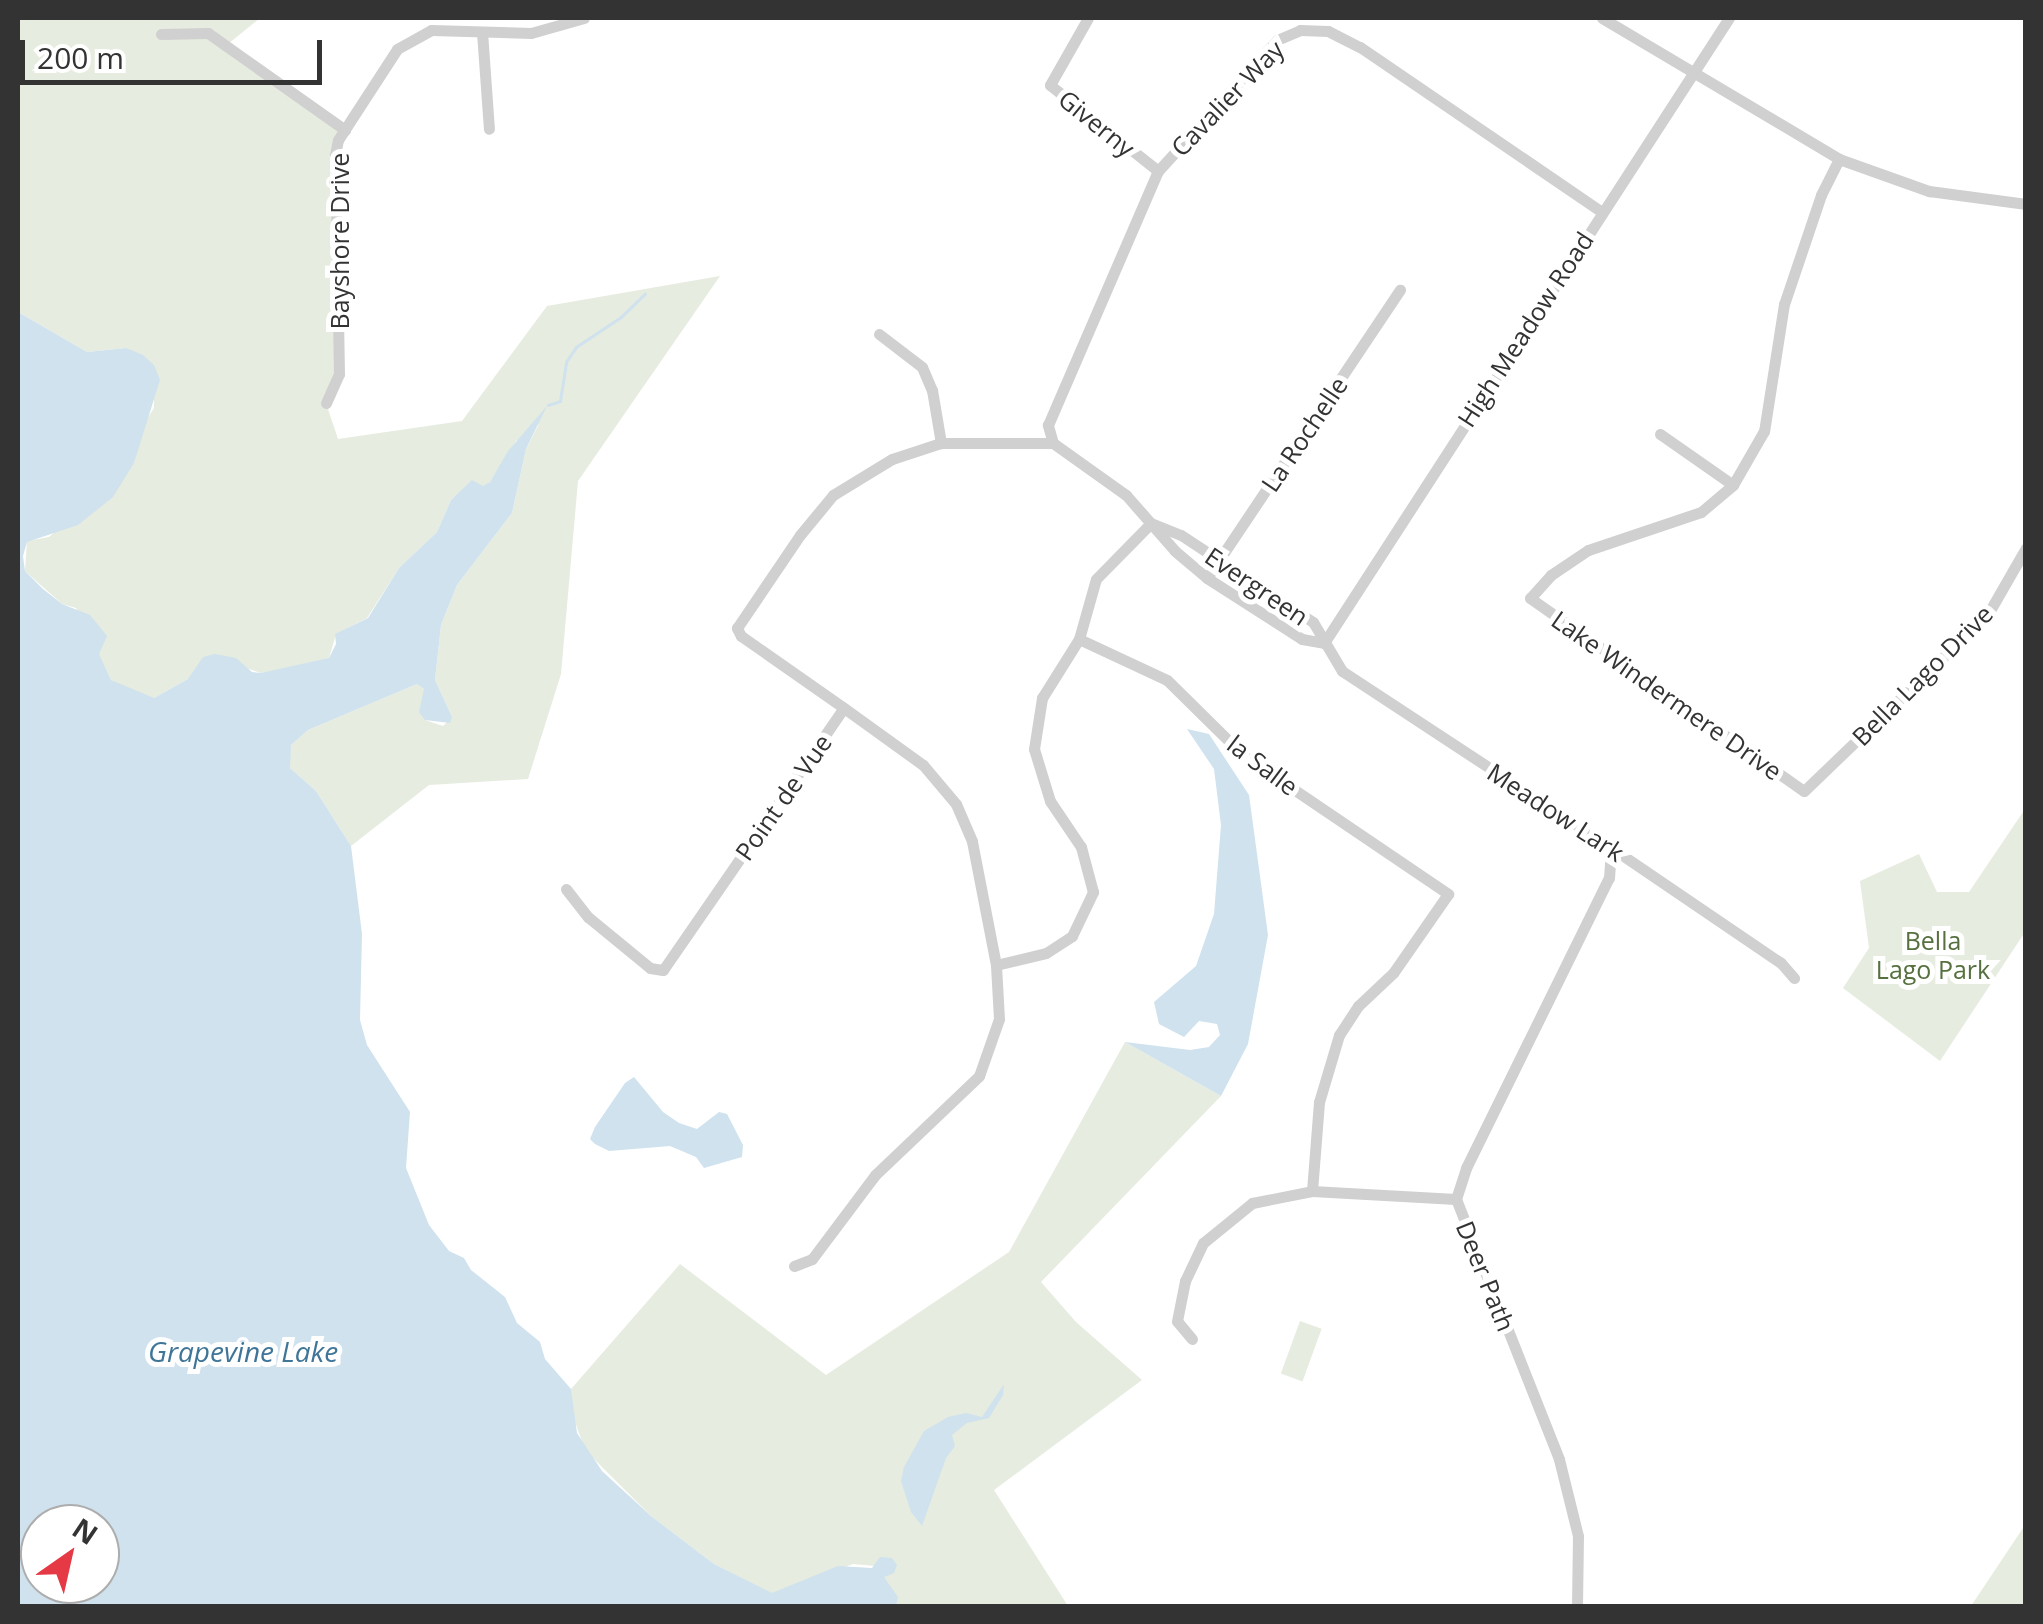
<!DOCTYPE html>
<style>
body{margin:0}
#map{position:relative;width:2043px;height:1624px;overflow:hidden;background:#fff;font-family:"Open Sans",sans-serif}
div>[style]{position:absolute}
.green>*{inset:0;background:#e6ecdf;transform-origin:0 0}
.water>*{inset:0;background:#cfe2ee}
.stream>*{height:2.5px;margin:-1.25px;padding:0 1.25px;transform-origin:1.25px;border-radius:1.25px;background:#cfe2ee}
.minor>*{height:11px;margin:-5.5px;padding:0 5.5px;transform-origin:5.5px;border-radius:5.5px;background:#d0d0d0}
span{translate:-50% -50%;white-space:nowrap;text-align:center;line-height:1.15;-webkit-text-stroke:10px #fff;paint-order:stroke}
.street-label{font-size:25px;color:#333}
.park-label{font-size:25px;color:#56703f}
.water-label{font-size:28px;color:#3f7597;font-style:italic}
.frame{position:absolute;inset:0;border:20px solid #333;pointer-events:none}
.north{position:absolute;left:20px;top:1504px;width:100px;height:100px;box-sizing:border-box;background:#fff;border:2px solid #adadad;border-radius:50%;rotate:34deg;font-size:28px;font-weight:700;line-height:40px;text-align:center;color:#333}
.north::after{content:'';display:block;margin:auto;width:35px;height:45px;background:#e63946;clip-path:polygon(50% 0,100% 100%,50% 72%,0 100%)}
.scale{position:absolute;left:20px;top:40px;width:302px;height:45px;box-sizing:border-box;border:5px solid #333;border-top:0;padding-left:12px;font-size:30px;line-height:35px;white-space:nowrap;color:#333;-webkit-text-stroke:8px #fff;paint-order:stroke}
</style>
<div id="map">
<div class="green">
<i style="clip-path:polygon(18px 18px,260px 18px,228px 44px,345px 130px,338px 140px,339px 374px,326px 403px,338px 439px,462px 421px,547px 306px,720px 276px,578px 481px,561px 674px,528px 779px,429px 785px,351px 846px,316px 791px,290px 768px,289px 758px,291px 745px,308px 730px,417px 684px,424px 689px,425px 720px,443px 726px,452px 717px,435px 680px,441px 625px,457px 585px,512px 513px,526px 449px,539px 424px,516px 441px,490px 482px,484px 487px,472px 481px,451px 500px,437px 532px,399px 568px,367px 618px,336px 634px,329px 658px,299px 667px,261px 673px,246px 668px,188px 679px,154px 698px,139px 695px,111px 680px,76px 608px,62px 604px,25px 571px,27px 541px,49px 537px,134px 463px,143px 425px,154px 408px,154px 365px,126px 348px,87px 352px,18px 312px)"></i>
<i style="clip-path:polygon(2025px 809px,2025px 932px,1940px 1061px,1843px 988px,1869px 948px,1860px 881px,1919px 854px,1937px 892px,1969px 892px)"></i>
<i style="clip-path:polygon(1125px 1042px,1221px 1096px,1041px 1282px,1076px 1322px,1142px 1380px,994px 1490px,1068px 1606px,896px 1606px,897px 1597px,875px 1566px,853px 1564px,772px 1594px,714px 1564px,651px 1516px,585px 1450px,573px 1416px,571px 1389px,680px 1264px,826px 1375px,1009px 1252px)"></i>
<i style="left:1300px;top:1321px;width:23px;height:56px;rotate:20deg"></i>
<i style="clip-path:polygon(2025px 1525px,2025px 1606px,1971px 1606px)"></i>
</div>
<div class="water">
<i style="clip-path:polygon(evenodd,18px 312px,87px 352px,126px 348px,143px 355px,154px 365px,160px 380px,134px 463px,113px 497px,78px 525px,27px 542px,23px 556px,25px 571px,43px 589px,62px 604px,90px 615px,107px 636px,99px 654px,111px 680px,154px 698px,188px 679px,203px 657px,215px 654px,236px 658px,252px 672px,261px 673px,329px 658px,336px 644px,335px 634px,368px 618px,399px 568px,437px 532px,451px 500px,472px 480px,483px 486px,490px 482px,508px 451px,547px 406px,526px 449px,512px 513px,457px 585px,441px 625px,435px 680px,452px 717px,450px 723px,425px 720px,419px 712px,424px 689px,417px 684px,308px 730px,291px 745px,290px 768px,316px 791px,351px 846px,362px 934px,360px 1020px,367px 1045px,410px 1112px,406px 1168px,429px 1225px,449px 1251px,464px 1258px,471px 1270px,505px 1297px,517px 1323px,540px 1342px,545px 1359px,571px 1389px,577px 1433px,602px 1471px,651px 1516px,714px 1564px,772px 1593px,838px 1566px,872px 1568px,880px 1557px,892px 1558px,897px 1565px,894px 1573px,884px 1577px,898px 1597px,896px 1606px,18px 1606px,18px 312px,40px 1524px,100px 1524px,100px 1584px,40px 1584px,40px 1524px)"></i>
<i style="clip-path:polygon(1187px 729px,1209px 734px,1249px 795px,1268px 935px,1248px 1044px,1221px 1096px,1125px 1042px,1190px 1050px,1209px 1047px,1220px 1035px,1217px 1024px,1199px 1021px,1184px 1037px,1159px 1024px,1154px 1002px,1196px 966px,1214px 914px,1221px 825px,1214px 769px)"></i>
<i style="clip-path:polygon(634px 1077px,663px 1112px,679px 1123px,697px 1129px,719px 1112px,727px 1114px,743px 1145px,742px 1157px,704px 1168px,696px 1157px,670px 1146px,609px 1151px,595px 1144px,590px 1139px,595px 1127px,625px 1083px)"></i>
<i style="clip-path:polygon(1004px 1384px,1003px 1395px,989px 1418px,967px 1423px,952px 1435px,955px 1446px,946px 1458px,922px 1526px,911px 1512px,901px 1481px,904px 1467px,924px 1431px,948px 1417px,966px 1413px,982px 1417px)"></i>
</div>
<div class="stream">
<i style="left:548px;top:405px;width:13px;rotate:-18deg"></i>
<i style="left:560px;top:401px;width:39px;rotate:-81deg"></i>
<i style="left:566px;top:362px;width:18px;rotate:-56deg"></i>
<i style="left:576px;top:347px;width:54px;rotate:-33.7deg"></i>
<i style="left:621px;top:317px;width:33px;rotate:-44deg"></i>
</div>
<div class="minor">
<i style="left:1088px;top:18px;width:77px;rotate:119.6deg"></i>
<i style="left:1050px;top:85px;width:138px;rotate:38.5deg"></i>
<i style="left:1602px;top:18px;width:276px;rotate:30.7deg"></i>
<i style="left:1839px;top:159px;width:96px;rotate:19.6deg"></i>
<i style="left:1929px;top:191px;width:98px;rotate:7.6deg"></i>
<i style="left:482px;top:32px;width:97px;rotate:85.9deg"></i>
<i style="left:161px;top:34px;width:47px;rotate:-1.2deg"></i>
<i style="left:208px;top:33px;width:168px;rotate:35.3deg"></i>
<i style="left:1839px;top:159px;width:40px;rotate:116.6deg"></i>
<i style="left:1821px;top:195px;width:115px;rotate:108.7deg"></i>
<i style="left:1784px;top:304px;width:129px;rotate:98.9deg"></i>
<i style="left:1764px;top:431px;width:62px;rotate:119.9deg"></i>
<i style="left:1733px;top:485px;width:42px;rotate:139.8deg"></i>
<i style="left:1701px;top:512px;width:119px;rotate:161.4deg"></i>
<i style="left:1588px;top:550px;width:45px;rotate:146deg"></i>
<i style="left:1551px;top:575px;width:31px;rotate:132deg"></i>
<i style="left:1530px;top:598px;width:335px;rotate:35.2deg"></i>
<i style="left:1804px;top:791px;width:255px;rotate:-43.9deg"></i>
<i style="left:1988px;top:614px;width:76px;rotate:-60.1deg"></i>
<i style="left:879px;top:334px;width:54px;rotate:37.5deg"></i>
<i style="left:922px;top:367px;width:25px;rotate:67deg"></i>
<i style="left:932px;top:390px;width:54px;rotate:80.4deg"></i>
<i style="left:326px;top:403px;width:32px;rotate:-66deg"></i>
<i style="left:339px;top:374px;width:219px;rotate:-91deg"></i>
<i style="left:335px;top:155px;width:15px;rotate:-79deg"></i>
<i style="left:338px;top:140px;width:108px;rotate:-57deg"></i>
<i style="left:397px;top:49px;width:39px;rotate:-29deg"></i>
<i style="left:431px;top:30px;width:100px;rotate:1.7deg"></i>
<i style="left:531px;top:33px;width:55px;rotate:-15.8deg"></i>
<i style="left:1660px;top:434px;width:89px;rotate:34.9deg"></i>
<i style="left:1053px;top:443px;width:19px;rotate:-106deg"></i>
<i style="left:1048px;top:425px;width:277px;rotate:-66.6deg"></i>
<i style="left:1158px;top:171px;width:177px;rotate:-47.7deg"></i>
<i style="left:1277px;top:40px;width:25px;rotate:-23deg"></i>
<i style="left:1300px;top:30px;width:28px;rotate:2deg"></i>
<i style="left:1328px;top:31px;width:36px;rotate:27deg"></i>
<i style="left:1360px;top:47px;width:291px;rotate:34.3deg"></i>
<i style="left:1053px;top:443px;width:90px;rotate:35.5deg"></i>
<i style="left:1126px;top:495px;width:74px;rotate:48.8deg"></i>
<i style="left:1175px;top:551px;width:42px;rotate:40.2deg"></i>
<i style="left:1207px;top:578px;width:113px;rotate:32.7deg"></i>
<i style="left:1302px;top:639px;width:22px;rotate:10deg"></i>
<i style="left:1151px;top:523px;width:32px;rotate:22deg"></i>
<i style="left:1181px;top:535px;width:158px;rotate:33.4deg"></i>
<i style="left:1313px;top:622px;width:57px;rotate:59.4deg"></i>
<i style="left:1342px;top:671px;width:335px;rotate:33.3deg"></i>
<i style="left:1622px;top:855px;width:192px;rotate:34.2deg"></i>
<i style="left:1781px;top:963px;width:20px;rotate:49deg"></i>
<i style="left:1207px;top:578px;width:347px;rotate:-56.2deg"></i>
<i style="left:1079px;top:639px;width:97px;rotate:25deg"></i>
<i style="left:1167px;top:680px;width:107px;rotate:44.6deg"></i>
<i style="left:1243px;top:755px;width:248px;rotate:34.1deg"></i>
<i style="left:1448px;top:894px;width:96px;rotate:124.8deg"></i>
<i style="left:1393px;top:973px;width:48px;rotate:136.7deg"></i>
<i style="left:1358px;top:1006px;width:35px;rotate:123deg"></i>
<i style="left:1339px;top:1035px;width:70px;rotate:106.6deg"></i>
<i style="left:1319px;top:1102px;width:89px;rotate:94.5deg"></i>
<i style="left:1324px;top:643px;width:745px;rotate:-57.06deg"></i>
<i style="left:566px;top:889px;width:36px;rotate:52deg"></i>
<i style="left:588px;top:917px;width:80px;rotate:39.4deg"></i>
<i style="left:650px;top:968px;width:13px;rotate:9deg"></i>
<i style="left:663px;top:970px;width:318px;rotate:-55.4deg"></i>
<i style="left:844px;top:708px;width:126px;rotate:-145deg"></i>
<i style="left:741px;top:636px;width:9px;rotate:-117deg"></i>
<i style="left:737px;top:628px;width:112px;rotate:-55.9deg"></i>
<i style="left:800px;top:535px;width:52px;rotate:-50.5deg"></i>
<i style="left:833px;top:495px;width:69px;rotate:-31.4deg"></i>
<i style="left:892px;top:459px;width:52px;rotate:-18.1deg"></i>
<i style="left:941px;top:443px;width:112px"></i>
<i style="left:996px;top:965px;width:51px;rotate:-13.5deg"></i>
<i style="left:1046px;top:953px;width:31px;rotate:-33deg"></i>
<i style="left:1072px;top:936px;width:49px;rotate:-64.5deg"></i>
<i style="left:1093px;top:892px;width:47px;rotate:-104.9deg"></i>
<i style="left:1081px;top:847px;width:55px;rotate:-124deg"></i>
<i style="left:1050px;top:801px;width:54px;rotate:-107.1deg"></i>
<i style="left:1034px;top:749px;width:52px;rotate:-81.1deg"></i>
<i style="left:1042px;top:698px;width:70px;rotate:-57.9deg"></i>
<i style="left:1079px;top:639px;width:62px;rotate:-74.2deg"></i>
<i style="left:1096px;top:579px;width:78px;rotate:-45.5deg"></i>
<i style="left:794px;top:1266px;width:19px;rotate:-21deg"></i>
<i style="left:812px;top:1259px;width:105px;rotate:-53.1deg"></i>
<i style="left:875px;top:1175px;width:144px;rotate:-43.6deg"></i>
<i style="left:979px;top:1076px;width:60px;rotate:-70.7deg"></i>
<i style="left:999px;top:1019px;width:54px;rotate:-93.2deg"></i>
<i style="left:996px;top:965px;width:126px;rotate:-101deg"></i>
<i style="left:972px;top:841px;width:40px;rotate:-113.4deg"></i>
<i style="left:956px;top:804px;width:51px;rotate:-130.2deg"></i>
<i style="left:923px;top:765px;width:97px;rotate:-144.2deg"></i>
<i style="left:1192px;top:1339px;width:23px;rotate:-130deg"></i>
<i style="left:1177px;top:1321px;width:41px;rotate:-78.7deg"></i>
<i style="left:1185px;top:1281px;width:42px;rotate:-64.7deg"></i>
<i style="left:1203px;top:1243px;width:63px;rotate:-39.2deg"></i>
<i style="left:1252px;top:1203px;width:61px;rotate:-11.3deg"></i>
<i style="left:1312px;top:1191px;width:144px;rotate:3.2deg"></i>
<i style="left:1577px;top:1606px;width:70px;rotate:-89.2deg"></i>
<i style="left:1578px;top:1536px;width:79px;rotate:-103.9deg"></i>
<i style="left:1559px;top:1459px;width:280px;rotate:-111.6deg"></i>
<i style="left:1456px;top:1199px;width:33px;rotate:-72deg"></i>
<i style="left:1466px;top:1168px;width:323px;rotate:-63.8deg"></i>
<i style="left:1609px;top:878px;width:29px;rotate:-86deg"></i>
</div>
<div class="street-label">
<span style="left:1227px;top:98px;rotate:-46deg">Cavalier Way</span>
<span style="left:1097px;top:123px;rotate:39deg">Giverny</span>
<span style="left:339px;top:241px;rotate:-90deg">Bayshore Drive</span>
<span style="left:1525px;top:329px;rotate:-57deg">High Meadow Road</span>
<span style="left:1304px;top:434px;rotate:-56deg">La Rochelle</span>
<span style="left:1257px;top:586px;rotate:34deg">Evergreen</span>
<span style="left:1922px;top:675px;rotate:-45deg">Bella Lago Drive</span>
<span style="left:1667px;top:695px;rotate:35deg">Lake Windermere Drive</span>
<span style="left:1263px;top:765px;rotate:37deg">la Salle</span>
<span style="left:783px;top:797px;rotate:-55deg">Point de Vue</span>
<span style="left:1556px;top:812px;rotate:33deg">Meadow Lark</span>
<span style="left:1486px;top:1276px;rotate:68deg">Deer Path</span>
</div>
<div class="park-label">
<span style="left:1933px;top:955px">Bella<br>Lago Park</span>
</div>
<div class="water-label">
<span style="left:243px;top:1351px">Grapevine Lake</span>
</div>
<div class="frame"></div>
<div class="north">N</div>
<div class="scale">200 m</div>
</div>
